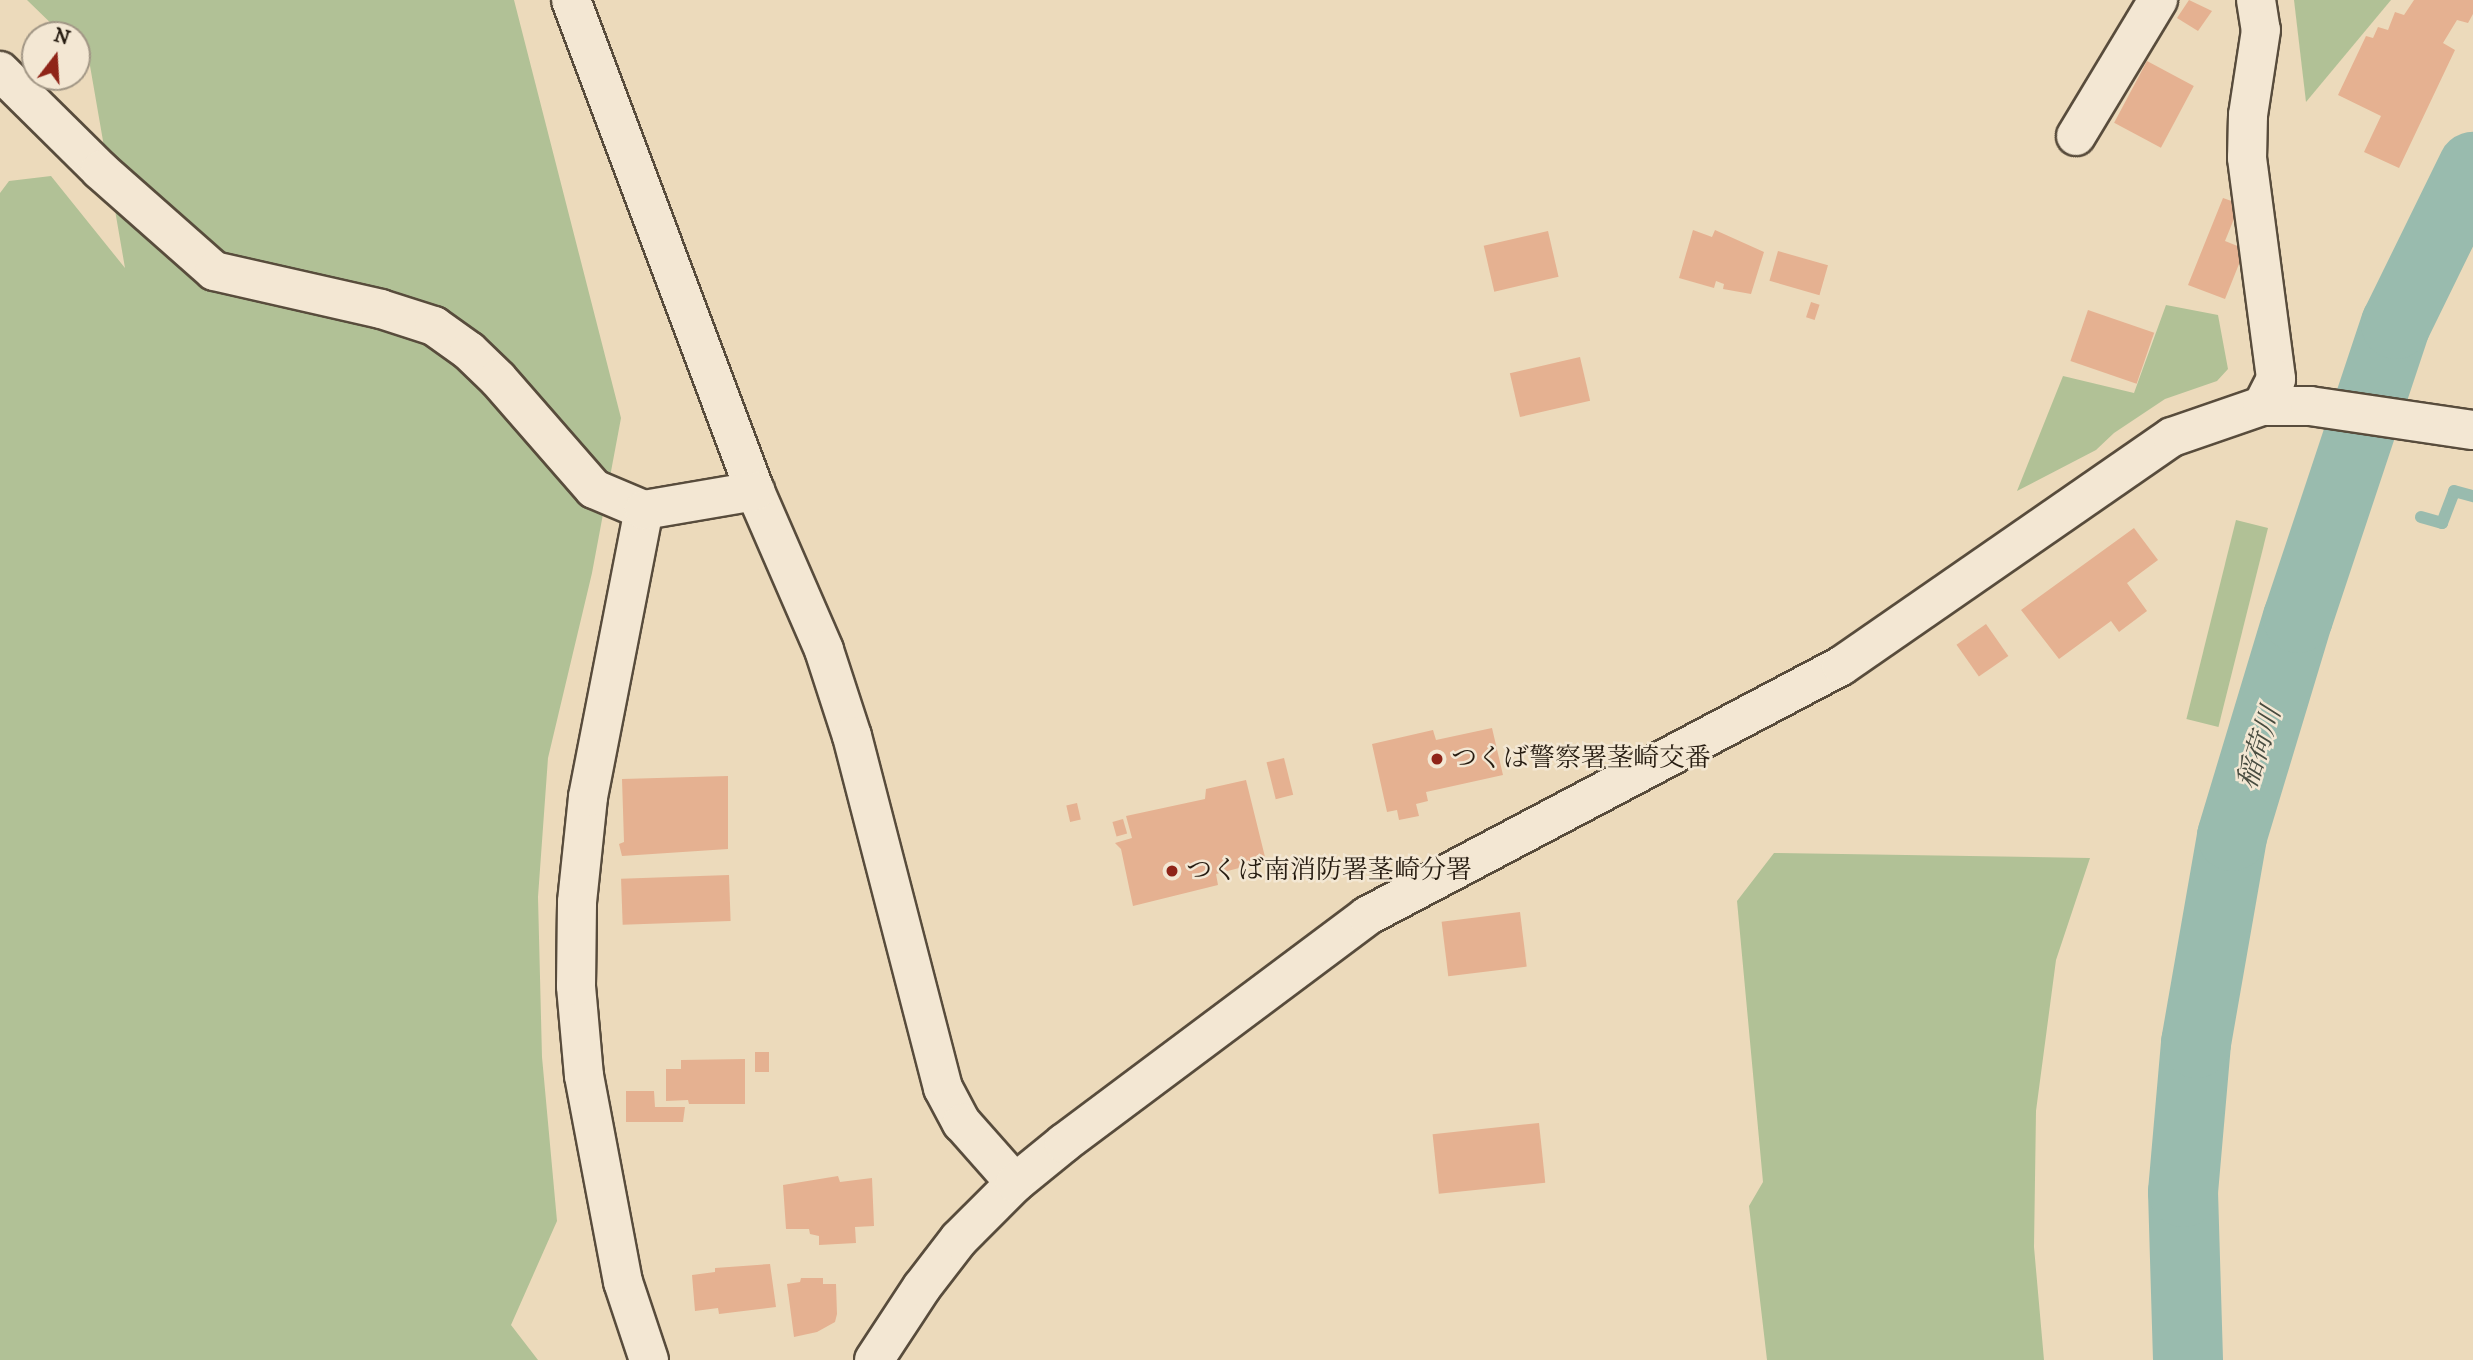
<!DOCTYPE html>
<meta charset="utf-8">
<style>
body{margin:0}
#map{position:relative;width:2473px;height:1360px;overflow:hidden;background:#ecdabb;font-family:"IM FELL DW Pica","Noto Serif JP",serif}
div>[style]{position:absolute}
.green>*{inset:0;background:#b1c196;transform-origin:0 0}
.stream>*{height:12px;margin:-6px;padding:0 6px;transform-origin:6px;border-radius:6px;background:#99bbae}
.river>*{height:70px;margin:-35px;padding:0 35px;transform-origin:35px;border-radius:35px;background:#99bbae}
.building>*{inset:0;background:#e5b191;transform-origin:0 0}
.roads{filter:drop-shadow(2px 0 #584c3c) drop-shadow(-2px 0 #584c3c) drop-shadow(0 2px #584c3c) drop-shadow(0 -2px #584c3c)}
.minor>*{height:38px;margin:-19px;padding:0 19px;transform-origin:19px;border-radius:19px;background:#f3e7d3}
.dots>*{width:19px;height:19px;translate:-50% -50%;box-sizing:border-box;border:4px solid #f3e7d3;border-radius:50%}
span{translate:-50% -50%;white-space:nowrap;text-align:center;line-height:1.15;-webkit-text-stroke:5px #f3e7d3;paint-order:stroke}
.poi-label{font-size:26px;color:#261c11}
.left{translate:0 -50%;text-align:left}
.water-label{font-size:28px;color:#484c40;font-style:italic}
.north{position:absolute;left:21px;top:21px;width:70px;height:70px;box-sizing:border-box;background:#f3e7d3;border:2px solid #a19685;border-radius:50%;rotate:17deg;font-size:19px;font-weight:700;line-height:28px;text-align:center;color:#261c11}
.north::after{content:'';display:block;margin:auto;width:24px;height:32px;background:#8f2418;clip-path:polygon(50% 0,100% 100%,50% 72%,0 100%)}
</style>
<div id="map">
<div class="green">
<i style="clip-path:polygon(27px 0,514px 0,621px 418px,592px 573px,548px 758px,538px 897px,542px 1057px,557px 1221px,511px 1325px,538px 1360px,0 1360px,0 193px,9px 181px,51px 176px,125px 268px,89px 60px,77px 49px,77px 35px,63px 35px)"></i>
<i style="clip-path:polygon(2294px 0,2391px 0,2306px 102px)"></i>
<i style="clip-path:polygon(2166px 305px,2218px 315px,2228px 369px,2217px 381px,2165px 399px,2114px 433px,2096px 450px,2017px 491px,2063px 376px,2134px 393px)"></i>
<i style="left:2236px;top:520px;width:33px;height:205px;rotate:14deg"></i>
<i style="clip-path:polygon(1774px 853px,2090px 858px,2056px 960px,2036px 1111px,2034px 1247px,2044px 1360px,1767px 1360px,1749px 1206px,1763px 1182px,1737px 901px)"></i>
</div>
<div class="stream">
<i style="left:2421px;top:517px;width:22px;rotate:16deg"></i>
<i style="left:2442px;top:523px;width:34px;rotate:-69deg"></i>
<i style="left:2454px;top:491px;width:20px;rotate:15deg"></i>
</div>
<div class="river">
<i style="left:2188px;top:1360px;width:168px;rotate:-91.7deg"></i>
<i style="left:2183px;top:1192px;width:150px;rotate:-85deg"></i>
<i style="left:2196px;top:1043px;width:210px;rotate:-80.1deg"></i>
<i style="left:2232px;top:836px;width:228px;rotate:-73.2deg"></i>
<i style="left:2298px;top:618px;width:310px;rotate:-71.6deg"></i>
<i style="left:2396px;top:324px;width:175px;rotate:-63.9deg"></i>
</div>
<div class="building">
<i style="clip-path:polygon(2189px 0,2212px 11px,2198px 31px,2177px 18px)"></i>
<i style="clip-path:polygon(2414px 0,2473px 0,2473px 14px,2468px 23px,2457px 20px,2443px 43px,2455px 50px,2399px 168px,2364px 152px,2381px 116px,2338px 95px,2366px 36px,2373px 38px,2378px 27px,2388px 30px,2395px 12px,2404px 15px)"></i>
<i style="left:2147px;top:61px;width:53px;height:70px;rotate:28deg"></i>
<i style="clip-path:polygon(2223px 198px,2240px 204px,2225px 241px,2245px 249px,2225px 299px,2188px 285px)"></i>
<i style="clip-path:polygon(1693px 230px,1712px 237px,1715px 230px,1764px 252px,1751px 294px,1723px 289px,1724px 284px,1716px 281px,1714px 288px,1679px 278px)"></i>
<i style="left:1548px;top:231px;width:47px;height:66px;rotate:77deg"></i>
<i style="left:1778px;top:251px;width:52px;height:31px;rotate:16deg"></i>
<i style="left:1811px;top:302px;width:9px;height:16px;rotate:18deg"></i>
<i style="left:2088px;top:310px;width:70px;height:54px;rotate:19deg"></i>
<i style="left:1580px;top:357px;width:45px;height:72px;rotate:77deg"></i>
<i style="clip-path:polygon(2134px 528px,2158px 560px,2127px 583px,2147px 611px,2119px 632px,2111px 621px,2059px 659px,2021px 610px)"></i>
<i style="left:1986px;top:624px;width:39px;height:36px;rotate:55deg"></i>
<i style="clip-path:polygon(1492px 728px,1503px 775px,1426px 792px,1428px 801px,1416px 804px,1419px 816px,1399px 820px,1397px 810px,1387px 812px,1372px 744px,1433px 730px,1436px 740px)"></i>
<i style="left:1284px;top:758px;width:38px;height:18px;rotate:76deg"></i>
<i style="clip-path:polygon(728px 776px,728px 849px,622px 856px,619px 844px,624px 842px,622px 779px)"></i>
<i style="clip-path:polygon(1246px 780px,1266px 861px,1216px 874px,1218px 885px,1133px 906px,1121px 849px,1115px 843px,1132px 838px,1126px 816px,1205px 799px,1206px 789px)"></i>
<i style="left:1077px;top:803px;width:17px;height:11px;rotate:77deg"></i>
<i style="left:1123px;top:819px;width:15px;height:11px;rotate:74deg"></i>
<i style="left:729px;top:875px;width:46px;height:108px;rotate:88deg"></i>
<i style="left:1520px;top:912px;width:55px;height:79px;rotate:83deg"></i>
<i style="left:755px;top:1052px;width:14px;height:20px"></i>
<i style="clip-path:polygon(745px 1059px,745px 1104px,689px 1104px,688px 1100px,666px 1101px,666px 1069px,681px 1069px,681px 1060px)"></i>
<i style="clip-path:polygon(626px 1091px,654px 1091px,655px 1107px,685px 1107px,683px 1122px,626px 1122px)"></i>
<i style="left:1539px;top:1123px;width:60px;height:107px;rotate:84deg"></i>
<i style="clip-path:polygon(838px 1176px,840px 1182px,872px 1178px,874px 1226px,855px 1227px,856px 1243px,819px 1245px,819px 1236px,810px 1234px,809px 1229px,786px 1229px,783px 1185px)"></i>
<i style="clip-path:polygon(770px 1264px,776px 1307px,719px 1314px,718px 1308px,695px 1311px,692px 1275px,715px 1272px,715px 1268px)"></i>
<i style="clip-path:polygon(801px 1278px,823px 1278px,823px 1284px,836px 1284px,837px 1314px,835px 1322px,817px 1332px,794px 1337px,787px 1284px,800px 1282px)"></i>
</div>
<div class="roads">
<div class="minor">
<i style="left:571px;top:0;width:524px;rotate:69.46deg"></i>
<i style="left:755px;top:491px;width:173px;rotate:66.5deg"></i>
<i style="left:824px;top:650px;width:90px;rotate:72deg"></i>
<i style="left:852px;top:736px;width:364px;rotate:75.5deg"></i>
<i style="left:943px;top:1088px;width:40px;rotate:62deg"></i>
<i style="left:962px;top:1123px;width:80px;rotate:48.5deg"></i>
<i style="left:2256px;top:0;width:30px;rotate:81deg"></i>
<i style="left:2261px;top:30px;width:86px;rotate:98.7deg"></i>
<i style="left:2248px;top:115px;width:43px;rotate:91.3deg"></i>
<i style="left:2247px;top:158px;width:223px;rotate:82.5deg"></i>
<i style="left:2276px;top:379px;width:30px;rotate:117deg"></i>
<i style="left:0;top:71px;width:141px;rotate:44.7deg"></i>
<i style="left:100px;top:170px;width:152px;rotate:41.5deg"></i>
<i style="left:214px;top:271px;width:171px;rotate:12.8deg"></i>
<i style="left:381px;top:309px;width:56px;rotate:17.8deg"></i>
<i style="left:434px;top:326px;width:43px;rotate:35.5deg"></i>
<i style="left:469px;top:351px;width:40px;rotate:44deg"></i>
<i style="left:498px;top:379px;width:146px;rotate:48.9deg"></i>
<i style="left:594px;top:489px;width:54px;rotate:22.8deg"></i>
<i style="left:2076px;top:136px;width:159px;rotate:-58.9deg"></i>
<i style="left:649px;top:1360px;width:82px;rotate:-108.4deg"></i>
<i style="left:623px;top:1282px;width:210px;rotate:-100.7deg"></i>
<i style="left:584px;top:1076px;width:90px;rotate:-95.1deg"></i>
<i style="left:576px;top:986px;width:84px;rotate:-89.3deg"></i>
<i style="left:577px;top:902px;width:106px;rotate:-84deg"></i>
<i style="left:588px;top:797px;width:292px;rotate:-79deg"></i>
<i style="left:644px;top:510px;width:113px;rotate:-9.7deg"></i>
<i style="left:874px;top:1360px;width:87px;rotate:-56.7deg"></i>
<i style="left:922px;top:1287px;width:61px;rotate:-52.4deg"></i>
<i style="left:959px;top:1239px;width:79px;rotate:-45deg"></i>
<i style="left:1015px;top:1183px;width:63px;rotate:-39.2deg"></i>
<i style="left:1064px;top:1143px;width:379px;rotate:-36.8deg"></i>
<i style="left:1367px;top:916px;width:536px;rotate:-27.81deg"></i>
<i style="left:1841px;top:666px;width:402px;rotate:-34.7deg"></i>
<i style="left:2172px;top:437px;width:95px;rotate:-19deg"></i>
<i style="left:2262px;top:406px;width:48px"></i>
<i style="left:2310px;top:406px;width:165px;rotate:8.4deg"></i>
</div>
</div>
<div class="dots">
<i style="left:1437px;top:759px;background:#8f2418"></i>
<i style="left:1172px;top:871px;background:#8f2418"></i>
</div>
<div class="poi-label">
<span class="left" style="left:1451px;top:759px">つくば警察署茎崎交番</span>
<span class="left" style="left:1186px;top:871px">つくば南消防署茎崎分署</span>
</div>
<div class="water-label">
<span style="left:2260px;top:748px;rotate:-72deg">稲荷川</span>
</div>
<div class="north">N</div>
</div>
